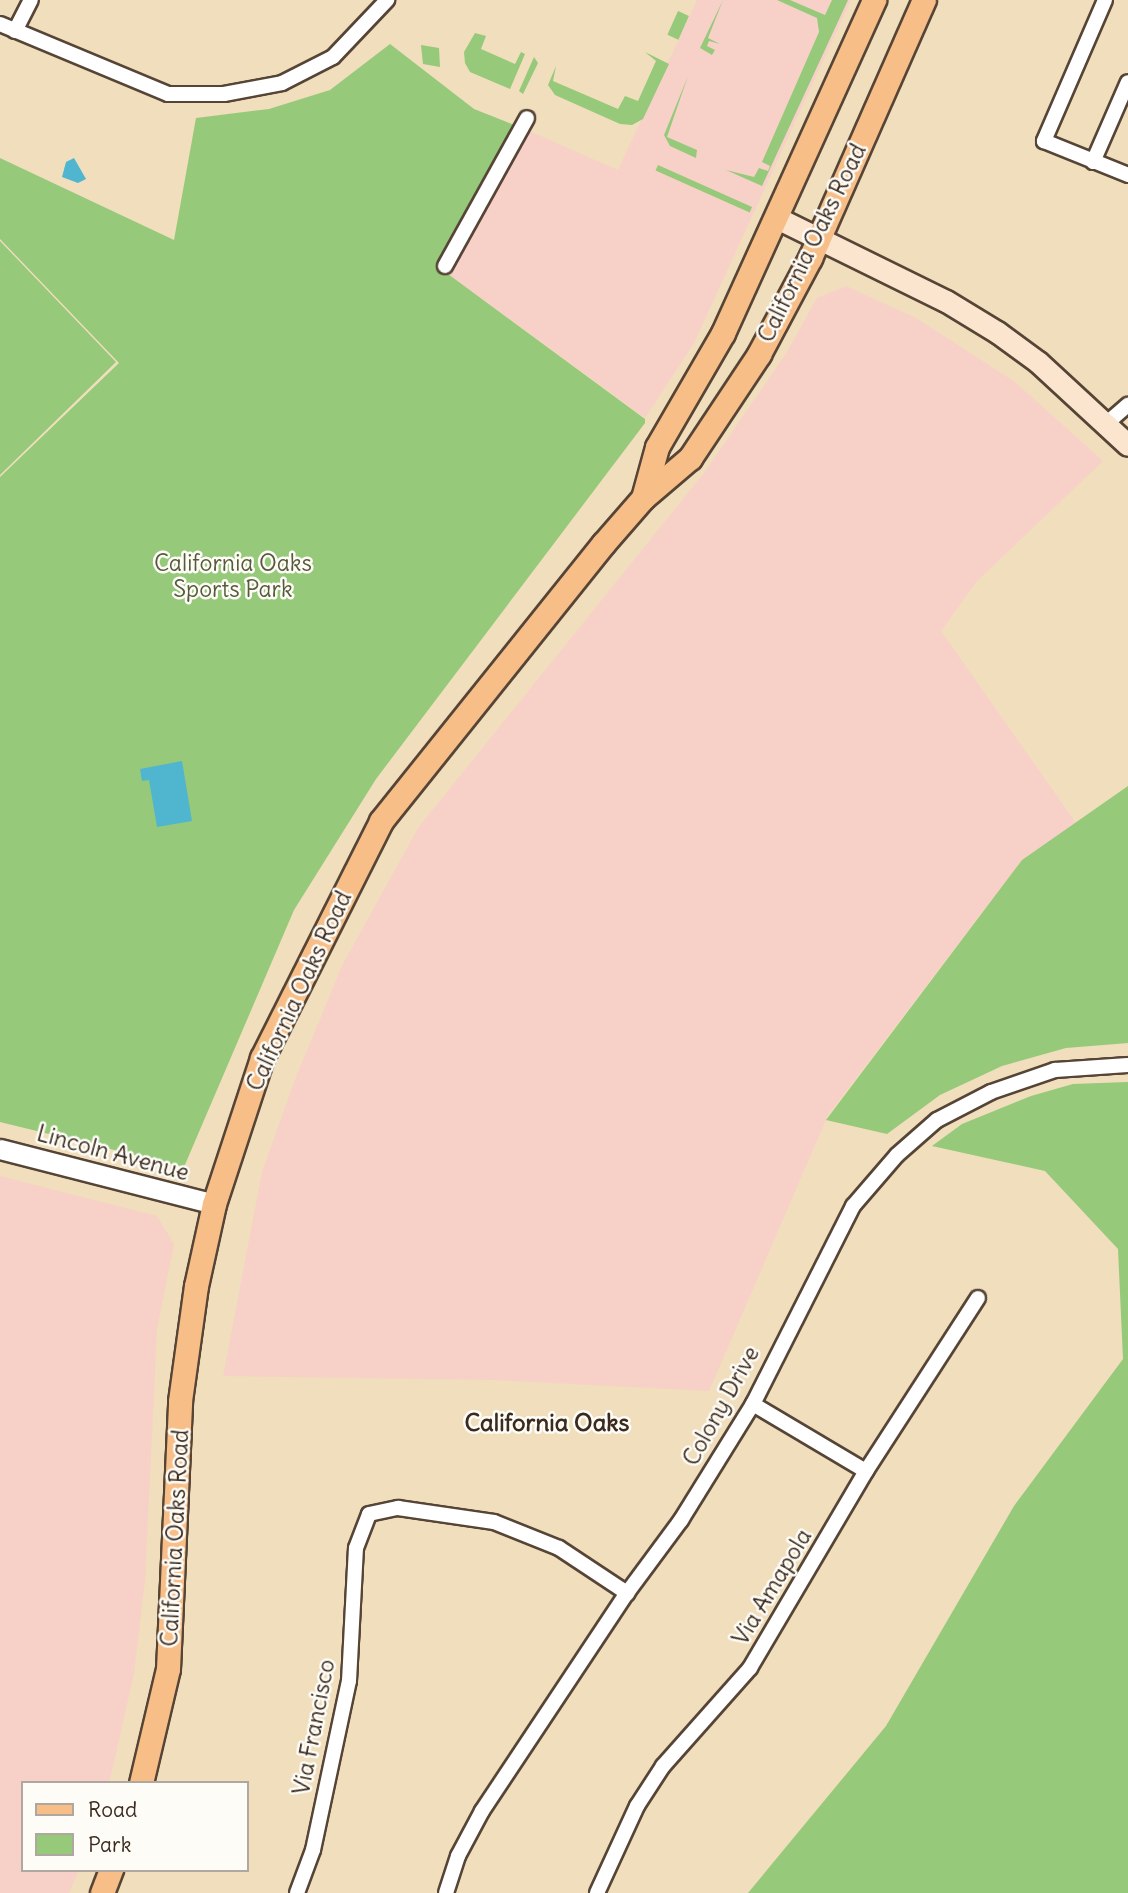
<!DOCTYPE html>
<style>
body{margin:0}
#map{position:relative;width:1128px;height:1893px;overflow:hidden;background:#f0debc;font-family:Delius,sans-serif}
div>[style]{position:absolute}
.built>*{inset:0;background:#f7d1c8}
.green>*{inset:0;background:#96c97a;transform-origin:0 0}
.water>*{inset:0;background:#50b5cf}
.roads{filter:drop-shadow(2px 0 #564536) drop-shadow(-2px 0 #564536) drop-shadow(0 2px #564536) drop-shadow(0 -2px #564536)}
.minor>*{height:14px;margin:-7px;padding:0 7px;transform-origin:7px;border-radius:7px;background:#fff}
.tertiary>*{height:19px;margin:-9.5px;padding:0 9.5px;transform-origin:9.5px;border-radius:9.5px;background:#fff}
.secondary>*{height:21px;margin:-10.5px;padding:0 10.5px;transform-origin:10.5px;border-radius:10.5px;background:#fce5cf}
.primary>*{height:23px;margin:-11.5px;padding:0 11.5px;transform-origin:11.5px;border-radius:11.5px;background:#f7be88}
span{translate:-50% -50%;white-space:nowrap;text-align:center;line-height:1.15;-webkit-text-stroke:5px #fdfcf7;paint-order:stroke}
.street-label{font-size:23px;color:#3b2a1e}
.park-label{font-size:23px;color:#565a3a}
.neighbourhood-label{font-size:24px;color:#3b2a1e;font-weight:700}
.legend{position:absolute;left:21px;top:1781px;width:228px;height:91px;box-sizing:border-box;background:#fdfcf7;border:2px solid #afa8a0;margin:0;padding:9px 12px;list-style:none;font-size:21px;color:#3b2a1e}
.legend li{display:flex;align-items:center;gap:14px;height:35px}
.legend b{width:35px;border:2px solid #afa8a0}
</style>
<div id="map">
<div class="built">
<i style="clip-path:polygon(697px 0,851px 0,694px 343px,645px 418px,448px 274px,527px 130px,618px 170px)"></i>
<i style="clip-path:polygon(846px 286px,916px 318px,1015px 382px,1103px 461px,976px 582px,941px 631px,1076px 823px,1022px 860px,828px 1115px,709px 1391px,493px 1380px,223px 1376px,262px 1172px,294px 1082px,342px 966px,418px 828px,704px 473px,787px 352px,817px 298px)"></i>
<i style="clip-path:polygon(0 1176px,157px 1216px,174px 1244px,157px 1329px,145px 1580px,134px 1674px,109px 1783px,23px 1783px,23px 1870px,79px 1870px,69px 1893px,0 1893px)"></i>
</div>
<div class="green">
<i style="clip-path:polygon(723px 0,708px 38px,720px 44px,709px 41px,707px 46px,715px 50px,712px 55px,700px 48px)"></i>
<i style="clip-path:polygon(777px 0,790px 0,825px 15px,832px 0,848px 0,762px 186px,726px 170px,754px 177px,759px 168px,768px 171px,770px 166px,762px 162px,819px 32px,817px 18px)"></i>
<i style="left:678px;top:11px;width:12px;height:26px;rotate:24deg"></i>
<i style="clip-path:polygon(475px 33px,486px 36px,481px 49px,515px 64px,521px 52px,525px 54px,510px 89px,470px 72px,465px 63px,464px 52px)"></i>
<i style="clip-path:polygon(390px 44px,474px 109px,527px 130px,450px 252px,448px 274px,645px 419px,645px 423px,376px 779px,294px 910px,184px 1167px,0 1122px,0 477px,119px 363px,0 239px,0 158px,174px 240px,196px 118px,269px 109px,330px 90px)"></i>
<i style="clip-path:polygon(421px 45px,439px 48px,440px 67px,423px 64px)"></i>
<i style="clip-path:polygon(645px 52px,669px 64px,643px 119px,632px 125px,620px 124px,555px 95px,548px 85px,556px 66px,553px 81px,618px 109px,625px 96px,638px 101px,656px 61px)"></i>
<i style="clip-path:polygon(534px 57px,538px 63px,523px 94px,519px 91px)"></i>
<i style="clip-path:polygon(688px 76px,667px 137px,697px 150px,696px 158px,670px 146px,664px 135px)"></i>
<i style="left:658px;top:165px;width:103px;height:6px;rotate:24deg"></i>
<i style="clip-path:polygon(0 241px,116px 362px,0 475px)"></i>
<i style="clip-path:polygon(1128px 786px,1128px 1043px,1066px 1048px,1002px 1066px,940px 1095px,887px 1134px,826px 1120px,1022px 860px)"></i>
<i style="clip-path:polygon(1128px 1082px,1128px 1893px,748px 1893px,886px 1726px,1014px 1506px,1123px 1359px,1118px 1249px,1045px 1171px,932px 1146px,962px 1124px,1031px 1096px,1073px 1084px)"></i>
</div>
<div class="water">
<i style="clip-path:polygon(74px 158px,86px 179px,78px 183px,62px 177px,66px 162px)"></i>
<i style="clip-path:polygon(182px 761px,192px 821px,157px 827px,149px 780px,142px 781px,140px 769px)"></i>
</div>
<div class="roads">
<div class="minor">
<i style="left:1105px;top:0;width:154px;rotate:113.4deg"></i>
<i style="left:1044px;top:141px;width:91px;rotate:22deg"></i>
<i style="left:0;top:24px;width:182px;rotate:22.6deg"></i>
<i style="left:168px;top:94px;width:56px"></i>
<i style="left:224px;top:94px;width:59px;rotate:-10.7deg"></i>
<i style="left:282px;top:83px;width:57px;rotate:-27deg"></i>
<i style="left:333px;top:57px;width:79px;rotate:-46.5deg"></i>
<i style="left:15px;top:31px;width:35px;rotate:-63deg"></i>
<i style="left:1093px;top:162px;width:87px;rotate:-66.4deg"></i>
<i style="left:445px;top:266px;width:169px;rotate:-61deg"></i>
<i style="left:1107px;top:423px;width:28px;rotate:-41deg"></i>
<i style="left:753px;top:1404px;width:131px;rotate:30.7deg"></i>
<i style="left:297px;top:1893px;width:46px;rotate:-69.6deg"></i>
<i style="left:313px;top:1850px;width:173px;rotate:-78deg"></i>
<i style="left:349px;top:1681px;width:133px;rotate:-87deg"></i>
<i style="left:356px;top:1548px;width:36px;rotate:-69deg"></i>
<i style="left:369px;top:1514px;width:30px;rotate:-12deg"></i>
<i style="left:398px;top:1508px;width:97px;rotate:8.3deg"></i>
<i style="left:494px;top:1522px;width:70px;rotate:21.8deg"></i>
<i style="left:559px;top:1548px;width:82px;rotate:33.5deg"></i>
<i style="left:446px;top:1893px;width:39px;rotate:-72deg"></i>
<i style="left:458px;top:1856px;width:51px;rotate:-61.9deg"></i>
<i style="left:482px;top:1811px;width:262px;rotate:-56.4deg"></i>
<i style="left:627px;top:1593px;width:91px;rotate:-53.5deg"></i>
<i style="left:681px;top:1520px;width:137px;rotate:-58.2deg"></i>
<i style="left:753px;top:1404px;width:222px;rotate:-63.2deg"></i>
<i style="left:853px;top:1206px;width:67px;rotate:-49.2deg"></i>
<i style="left:897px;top:1155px;width:53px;rotate:-41.2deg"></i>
<i style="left:937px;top:1120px;width:61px;rotate:-27.4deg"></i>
<i style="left:991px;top:1092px;width:68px;rotate:-19deg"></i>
<i style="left:1055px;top:1070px;width:73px;rotate:-3.9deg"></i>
<i style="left:597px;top:1893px;width:96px;rotate:-65.3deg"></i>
<i style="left:637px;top:1806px;width:48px;rotate:-57deg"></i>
<i style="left:663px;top:1766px;width:131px;rotate:-48.4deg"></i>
<i style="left:750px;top:1668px;width:229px;rotate:-59.5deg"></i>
<i style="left:866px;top:1471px;width:206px;rotate:-57.1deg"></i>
</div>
<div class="tertiary">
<i style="left:0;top:1149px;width:221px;rotate:14.4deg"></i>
</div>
<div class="secondary">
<i style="left:777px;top:218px;width:188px;rotate:26.2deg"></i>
<i style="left:946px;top:301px;width:60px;rotate:31.3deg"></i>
<i style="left:997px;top:332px;width:51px;rotate:36.2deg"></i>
<i style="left:1038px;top:362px;width:122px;rotate:42.7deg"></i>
</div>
<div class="primary">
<i style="left:643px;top:498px;width:53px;rotate:-74.6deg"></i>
<i style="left:657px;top:447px;width:132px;rotate:-59.9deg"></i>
<i style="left:723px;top:333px;width:366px;rotate:-65.6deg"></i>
<i style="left:141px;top:1783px;width:117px;rotate:-76.7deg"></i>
<i style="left:168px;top:1669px;width:268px;rotate:-87.4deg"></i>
<i style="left:180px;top:1401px;width:116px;rotate:-82.1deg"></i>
<i style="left:196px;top:1286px;width:84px;rotate:-77.6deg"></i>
<i style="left:214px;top:1204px;width:154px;rotate:-71.8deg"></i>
<i style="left:262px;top:1058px;width:265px;rotate:-63.3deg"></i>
<i style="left:381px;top:821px;width:355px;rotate:-51.3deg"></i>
<i style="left:603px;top:544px;width:61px;rotate:-49deg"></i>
<i style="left:643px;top:498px;width:62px;rotate:-40.4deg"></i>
<i style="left:690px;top:458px;width:125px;rotate:-56.4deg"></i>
<i style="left:759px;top:354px;width:109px;rotate:-62deg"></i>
<i style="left:810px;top:258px;width:282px;rotate:-66.2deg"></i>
<i style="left:102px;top:1893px;width:25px;rotate:-69deg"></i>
</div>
</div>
<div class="street-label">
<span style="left:812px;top:243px;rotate:-64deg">California Oaks Road</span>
<span style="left:299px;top:991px;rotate:-65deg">California Oaks Road</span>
<span style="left:113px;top:1153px;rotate:15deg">Lincoln Avenue</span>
<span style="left:721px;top:1406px;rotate:-61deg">Colony Drive</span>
<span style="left:175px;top:1538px;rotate:-87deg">California Oaks Road</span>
<span style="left:772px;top:1587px;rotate:-59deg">Via Amapola</span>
<span style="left:314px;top:1727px;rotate:-79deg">Via Francisco</span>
</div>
<div class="park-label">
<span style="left:233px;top:576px">California Oaks<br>Sports Park</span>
</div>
<div class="neighbourhood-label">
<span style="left:547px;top:1423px">California Oaks</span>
</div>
<ul class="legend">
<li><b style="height:9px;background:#f7be88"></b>Road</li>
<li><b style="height:19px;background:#96c97a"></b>Park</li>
</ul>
</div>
